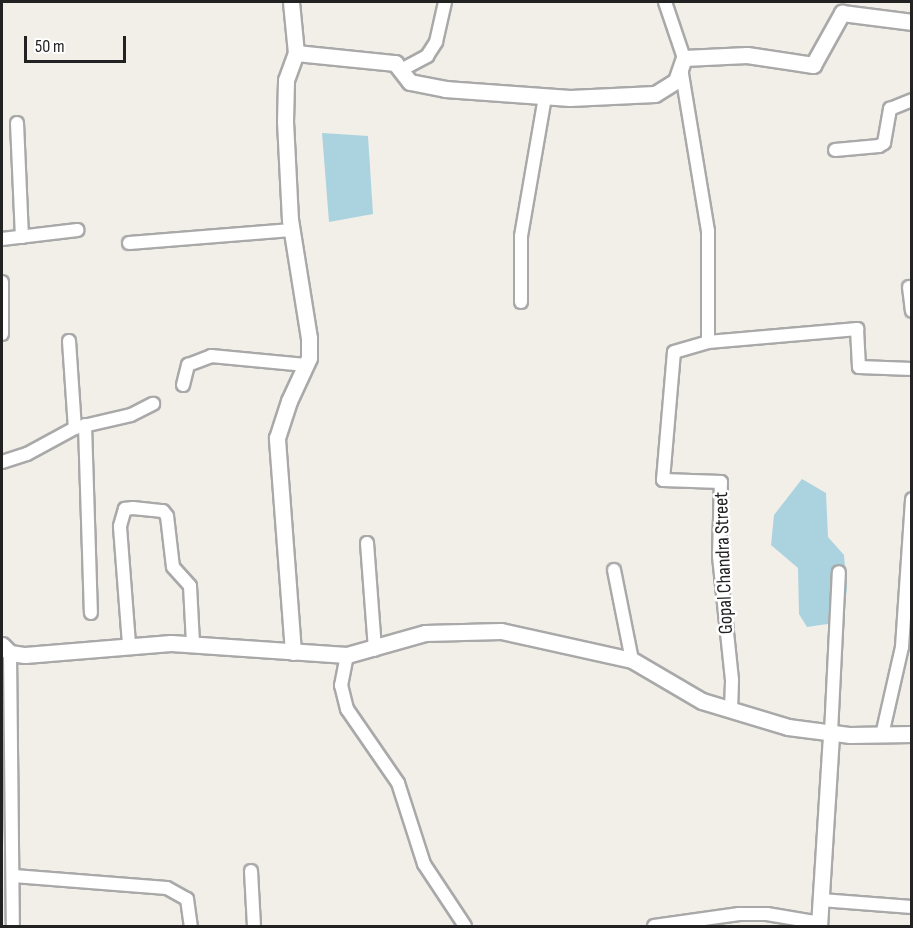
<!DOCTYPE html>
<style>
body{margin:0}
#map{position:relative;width:913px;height:928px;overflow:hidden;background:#f2efe9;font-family:"Sofia Sans Condensed",sans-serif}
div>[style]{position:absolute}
.water>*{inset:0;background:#aad3df}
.roads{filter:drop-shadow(2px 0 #a9a9a9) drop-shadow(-2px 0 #a9a9a9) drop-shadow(0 2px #a9a9a9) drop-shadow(0 -2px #a9a9a9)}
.minor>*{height:12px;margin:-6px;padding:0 6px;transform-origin:6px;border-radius:6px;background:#fff}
.tertiary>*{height:15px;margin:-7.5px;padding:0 7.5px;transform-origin:7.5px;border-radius:7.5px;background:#fff}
span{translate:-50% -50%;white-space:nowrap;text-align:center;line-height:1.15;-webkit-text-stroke:5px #fff;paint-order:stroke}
.street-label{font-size:20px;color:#222}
.frame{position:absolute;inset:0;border:3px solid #222;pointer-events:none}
.scale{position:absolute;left:24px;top:36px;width:102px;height:27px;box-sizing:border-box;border:3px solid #222;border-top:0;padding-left:8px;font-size:18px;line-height:21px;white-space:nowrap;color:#222;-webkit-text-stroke:4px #fff;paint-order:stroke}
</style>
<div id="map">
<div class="water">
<i style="clip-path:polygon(322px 133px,368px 136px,373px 214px,329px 222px)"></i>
<i style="clip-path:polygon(802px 479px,826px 493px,828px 537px,844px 555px,847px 590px,841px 622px,807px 627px,799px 614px,798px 568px,771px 545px,774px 515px)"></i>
</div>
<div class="roads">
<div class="minor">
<i style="left:665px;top:2px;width:59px;rotate:71.3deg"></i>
<i style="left:681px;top:68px;width:165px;rotate:80.6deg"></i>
<i style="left:708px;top:231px;width:111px;rotate:90deg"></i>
<i style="left:401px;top:70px;width:30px;rotate:-28deg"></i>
<i style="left:427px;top:56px;width:17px;rotate:-57deg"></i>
<i style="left:436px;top:42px;width:41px;rotate:-77.3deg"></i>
<i style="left:17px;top:123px;width:114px;rotate:87.5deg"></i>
<i style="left:835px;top:150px;width:44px;rotate:-5.2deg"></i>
<i style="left:879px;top:146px;width:6px;rotate:-31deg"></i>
<i style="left:884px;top:143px;width:35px;rotate:-80deg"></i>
<i style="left:890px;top:109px;width:24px;rotate:-22deg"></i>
<i style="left:2px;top:239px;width:76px;rotate:-6.8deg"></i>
<i style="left:129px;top:243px;width:163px;rotate:-4.6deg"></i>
<i style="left:2px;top:282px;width:52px;rotate:90deg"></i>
<i style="left:909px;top:287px;width:24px;rotate:83deg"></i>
<i style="left:521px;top:302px;width:66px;rotate:-90deg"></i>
<i style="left:521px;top:236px;width:141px;rotate:-80.2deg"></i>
<i style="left:69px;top:341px;width:87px;rotate:86.1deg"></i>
<i style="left:183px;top:385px;width:21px;rotate:-76deg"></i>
<i style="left:188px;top:365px;width:25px;rotate:-21deg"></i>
<i style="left:211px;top:356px;width:95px;rotate:5.4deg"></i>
<i style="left:85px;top:425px;width:188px;rotate:88.2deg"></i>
<i style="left:2px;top:462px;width:26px;rotate:-18deg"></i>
<i style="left:27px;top:454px;width:55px;rotate:-28.4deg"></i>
<i style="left:75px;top:428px;width:57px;rotate:-13.1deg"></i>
<i style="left:131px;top:415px;width:25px;rotate:-27deg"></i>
<i style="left:367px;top:543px;width:107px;rotate:85.7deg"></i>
<i style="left:614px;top:570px;width:92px;rotate:78.7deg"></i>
<i style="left:129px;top:644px;width:118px;rotate:-94.4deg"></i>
<i style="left:120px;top:526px;width:18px;rotate:-74deg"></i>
<i style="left:125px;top:509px;width:8px;rotate:-7deg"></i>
<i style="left:133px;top:508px;width:30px;rotate:6deg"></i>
<i style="left:163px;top:511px;width:6px;rotate:51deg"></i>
<i style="left:167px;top:516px;width:51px;rotate:83.3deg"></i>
<i style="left:173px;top:567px;width:25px;rotate:48deg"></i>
<i style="left:190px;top:586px;width:58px;rotate:87deg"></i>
<i style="left:10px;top:653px;width:273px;rotate:89.4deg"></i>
<i style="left:347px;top:655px;width:31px;rotate:101deg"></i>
<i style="left:341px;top:685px;width:25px;rotate:76deg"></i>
<i style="left:347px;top:709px;width:90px;rotate:55.4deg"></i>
<i style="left:398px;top:783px;width:85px;rotate:72.2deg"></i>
<i style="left:424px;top:864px;width:74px;rotate:56.5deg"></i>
<i style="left:731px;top:710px;width:30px;rotate:-88deg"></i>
<i style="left:732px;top:680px;width:125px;rotate:-96deg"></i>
<i style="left:719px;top:556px;width:74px;rotate:-88.5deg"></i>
<i style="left:721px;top:482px;width:58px;rotate:-178deg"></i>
<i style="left:663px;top:480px;width:128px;rotate:-85.1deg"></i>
<i style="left:674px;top:352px;width:35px;rotate:-16deg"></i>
<i style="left:708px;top:342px;width:150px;rotate:-5deg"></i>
<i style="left:857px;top:329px;width:38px;rotate:87deg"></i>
<i style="left:859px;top:367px;width:53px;rotate:2.2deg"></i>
<i style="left:831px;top:733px;width:161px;rotate:-87.2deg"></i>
<i style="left:882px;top:735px;width:90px;rotate:-77.2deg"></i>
<i style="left:902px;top:647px;width:148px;rotate:-86.1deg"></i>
<i style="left:251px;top:871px;width:55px;rotate:86.9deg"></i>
<i style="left:14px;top:876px;width:153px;rotate:4.5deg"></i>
<i style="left:167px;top:888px;width:23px;rotate:29deg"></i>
<i style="left:187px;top:899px;width:27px;rotate:82deg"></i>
<i style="left:821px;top:900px;width:91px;rotate:4.4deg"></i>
<i style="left:654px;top:926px;width:86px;rotate:-8deg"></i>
<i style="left:739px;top:914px;width:28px"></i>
<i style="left:767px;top:914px;width:54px;rotate:9.6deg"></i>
</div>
<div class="tertiary">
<i style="left:291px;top:2px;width:51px;rotate:84.4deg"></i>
<i style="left:2px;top:645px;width:11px;rotate:45deg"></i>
<i style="left:10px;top:653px;width:15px;rotate:8deg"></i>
<i style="left:25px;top:655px;width:146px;rotate:-4.7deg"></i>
<i style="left:171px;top:643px;width:176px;rotate:3.9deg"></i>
<i style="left:347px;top:655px;width:81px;rotate:-15.8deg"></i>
<i style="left:425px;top:633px;width:76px;rotate:-1.5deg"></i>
<i style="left:501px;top:631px;width:134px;rotate:12.5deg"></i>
<i style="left:632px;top:660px;width:81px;rotate:30.4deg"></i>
<i style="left:702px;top:701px;width:90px;rotate:16.8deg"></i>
<i style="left:788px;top:727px;width:63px;rotate:7.4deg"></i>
<i style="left:850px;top:735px;width:62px;rotate:-0.9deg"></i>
<i style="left:293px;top:652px;width:215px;rotate:-94.3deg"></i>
<i style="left:277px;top:438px;width:39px;rotate:-72deg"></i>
<i style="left:289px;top:401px;width:47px;rotate:-65.1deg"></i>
<i style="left:309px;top:358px;width:20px;rotate:-90deg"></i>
<i style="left:309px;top:338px;width:120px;rotate:-99.1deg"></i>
<i style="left:290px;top:220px;width:98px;rotate:-92.9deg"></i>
<i style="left:285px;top:122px;width:42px;rotate:-88.6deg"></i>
<i style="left:286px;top:80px;width:29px;rotate:-70deg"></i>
<i style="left:296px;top:53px;width:100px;rotate:5.8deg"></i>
<i style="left:395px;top:63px;width:24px;rotate:52deg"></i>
<i style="left:410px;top:82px;width:36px;rotate:11deg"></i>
<i style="left:445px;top:89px;width:125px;rotate:4.1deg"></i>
<i style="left:570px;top:98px;width:85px;rotate:-2.7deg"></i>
<i style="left:655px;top:94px;width:25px;rotate:-32deg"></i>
<i style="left:676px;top:81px;width:24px;rotate:-71deg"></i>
<i style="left:684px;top:58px;width:63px;rotate:-2.7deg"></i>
<i style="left:747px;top:55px;width:67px;rotate:8.6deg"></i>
<i style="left:813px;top:65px;width:60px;rotate:-60.9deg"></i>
<i style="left:842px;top:13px;width:71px;rotate:7.3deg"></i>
<i style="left:819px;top:926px;width:193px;rotate:-86.4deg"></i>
</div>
</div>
<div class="street-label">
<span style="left:724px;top:563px;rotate:-92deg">Gopal Chandra Street</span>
</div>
<div class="frame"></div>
<div class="scale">50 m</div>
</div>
